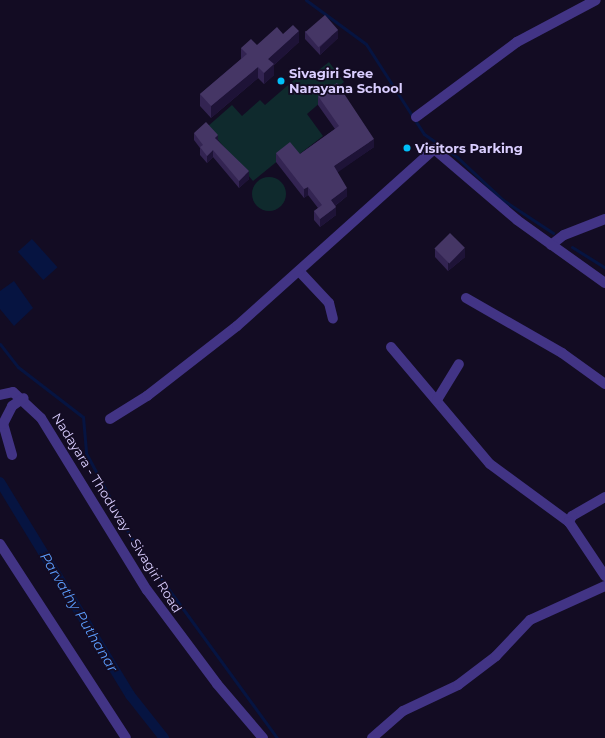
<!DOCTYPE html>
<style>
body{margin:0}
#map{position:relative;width:605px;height:738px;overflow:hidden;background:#130c23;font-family:Montserrat,sans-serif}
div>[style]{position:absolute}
.green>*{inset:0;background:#0f2a2d}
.round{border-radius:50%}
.water>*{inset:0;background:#061441;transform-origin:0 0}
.stream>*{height:3px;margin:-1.5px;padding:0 1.5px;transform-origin:1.5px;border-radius:1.5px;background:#061441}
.canal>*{height:10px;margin:-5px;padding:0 5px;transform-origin:5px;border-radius:5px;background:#061441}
.minor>*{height:10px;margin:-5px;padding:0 5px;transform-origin:5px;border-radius:5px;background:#423485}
.wall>*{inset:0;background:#332452}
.shaded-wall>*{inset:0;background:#1e1337}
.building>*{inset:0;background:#453665;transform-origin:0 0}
.dots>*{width:11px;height:11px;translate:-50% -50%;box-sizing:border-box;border:2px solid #130c23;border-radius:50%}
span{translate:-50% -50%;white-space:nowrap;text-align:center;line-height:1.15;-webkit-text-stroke:3.5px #130c23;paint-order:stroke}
.poi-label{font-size:13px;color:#daceff;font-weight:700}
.left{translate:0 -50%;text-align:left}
.street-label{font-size:13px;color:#daceff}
.water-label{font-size:14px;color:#5c9eff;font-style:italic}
</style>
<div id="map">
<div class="green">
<i style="clip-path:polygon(329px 62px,344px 82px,307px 114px,323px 136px,297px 156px,291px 150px,253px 181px,207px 127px,232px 105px,242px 116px,260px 100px,265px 105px,302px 73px,315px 73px)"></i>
<i class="round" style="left:252px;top:177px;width:34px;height:34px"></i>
</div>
<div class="water">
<i style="left:32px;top:239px;width:38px;height:19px;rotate:48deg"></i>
<i style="clip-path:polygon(14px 281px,33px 308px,14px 326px,0 309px,0 291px)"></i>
</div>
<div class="stream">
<i style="left:306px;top:0;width:74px;rotate:36.3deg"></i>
<i style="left:366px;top:44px;width:107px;rotate:57.2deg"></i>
<i style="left:424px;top:134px;width:40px;rotate:34.9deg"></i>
<i style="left:457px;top:157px;width:63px;rotate:43.1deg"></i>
<i style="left:503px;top:200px;width:60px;rotate:33.4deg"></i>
<i style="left:572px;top:247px;width:39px;rotate:32deg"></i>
<i style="left:0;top:344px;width:29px;rotate:52deg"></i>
<i style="left:18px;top:367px;width:82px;rotate:37.6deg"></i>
<i style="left:83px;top:417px;width:36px;rotate:85deg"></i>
<i style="left:86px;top:453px;width:98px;rotate:61.9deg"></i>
<i style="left:132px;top:539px;width:246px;rotate:53.9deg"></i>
</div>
<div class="canal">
<i style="left:0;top:482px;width:250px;rotate:58.6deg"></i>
<i style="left:130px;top:695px;width:55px;rotate:51.7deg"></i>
</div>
<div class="minor">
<i style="left:416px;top:117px;width:126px;rotate:-36.6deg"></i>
<i style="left:517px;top:42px;width:89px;rotate:-28deg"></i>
<i style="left:551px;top:245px;width:16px;rotate:-38deg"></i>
<i style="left:564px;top:235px;width:44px;rotate:-21.3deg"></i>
<i style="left:299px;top:271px;width:44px;rotate:46.8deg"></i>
<i style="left:329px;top:303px;width:16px;rotate:76deg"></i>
<i style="left:466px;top:298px;width:111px;rotate:29.8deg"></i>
<i style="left:562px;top:353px;width:53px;rotate:35.8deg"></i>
<i style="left:391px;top:347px;width:153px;rotate:49.8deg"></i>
<i style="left:490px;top:464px;width:98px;rotate:36.3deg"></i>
<i style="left:0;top:395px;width:13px;rotate:-13deg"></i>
<i style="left:13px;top:392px;width:38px;rotate:43deg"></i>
<i style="left:41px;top:418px;width:202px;rotate:58.4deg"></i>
<i style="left:147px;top:590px;width:117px;rotate:53.3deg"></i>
<i style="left:217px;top:684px;width:71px;rotate:49.6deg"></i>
<i style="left:437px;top:400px;width:42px;rotate:-58.6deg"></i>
<i style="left:110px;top:419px;width:44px;rotate:-31.9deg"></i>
<i style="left:147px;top:396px;width:114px;rotate:-37.9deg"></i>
<i style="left:237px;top:326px;width:265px;rotate:-41.9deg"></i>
<i style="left:434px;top:149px;width:109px;rotate:40.5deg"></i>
<i style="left:517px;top:220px;width:108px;rotate:35.6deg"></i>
<i style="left:12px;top:455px;width:32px;rotate:-106deg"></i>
<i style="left:3px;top:424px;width:20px;rotate:-63deg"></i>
<i style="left:12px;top:406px;width:14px;rotate:-34deg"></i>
<i style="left:605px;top:497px;width:38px;rotate:150deg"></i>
<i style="left:572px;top:516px;width:7px;rotate:117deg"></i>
<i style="left:569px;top:522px;width:65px;rotate:56.3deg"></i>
<i style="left:0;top:544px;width:231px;rotate:57deg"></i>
<i style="left:372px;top:738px;width:41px;rotate:-41.1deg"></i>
<i style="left:403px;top:711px;width:61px;rotate:-25.3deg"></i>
<i style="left:458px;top:685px;width:48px;rotate:-37.3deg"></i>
<i style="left:496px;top:656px;width:50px;rotate:-46.6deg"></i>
<i style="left:530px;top:620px;width:82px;rotate:-24.4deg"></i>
</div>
<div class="wall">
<i style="clip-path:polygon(305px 31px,338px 38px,320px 55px,305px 39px)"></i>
<i style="clip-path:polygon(283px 34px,299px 42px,274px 65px,274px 75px,264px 84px,258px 78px,211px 118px,200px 106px,200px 94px,241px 59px,241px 48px,257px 45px)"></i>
<i style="clip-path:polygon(318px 96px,374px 147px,337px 172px,347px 196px,335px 206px,336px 215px,320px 227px,314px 220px,314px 211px,318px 208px,308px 195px,304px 198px,276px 162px,276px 153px,300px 154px,335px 129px,318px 105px)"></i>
<i style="clip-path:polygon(194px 133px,218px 141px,249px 179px,239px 188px,213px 157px,207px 163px,200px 155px,200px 148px,194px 140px)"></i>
<i style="clip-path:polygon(435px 249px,465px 257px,448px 271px,435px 257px)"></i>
</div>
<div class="shaded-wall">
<i style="clip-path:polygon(338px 30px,338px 38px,320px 55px,320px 47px)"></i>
<i style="clip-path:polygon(299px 31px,299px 42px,274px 65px,274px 75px,264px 84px,264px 73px,268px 59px)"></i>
<i style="clip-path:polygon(258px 67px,258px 78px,211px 118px,211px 106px)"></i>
<i style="clip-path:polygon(218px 135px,218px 142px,215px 138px)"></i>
<i style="clip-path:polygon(374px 139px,374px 147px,334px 175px,334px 166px)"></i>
<i style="clip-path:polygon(213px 150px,213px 157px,207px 163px,207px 156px)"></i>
<i style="clip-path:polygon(249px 171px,249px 179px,239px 188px,239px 181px)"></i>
<i style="clip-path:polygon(308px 187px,308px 195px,304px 198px,304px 189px)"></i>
<i style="clip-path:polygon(347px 188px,347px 196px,331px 209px,331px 200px)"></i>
<i style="clip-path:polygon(336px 207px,336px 215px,320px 227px,320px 219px)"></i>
<i style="clip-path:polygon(465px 248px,465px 257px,448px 271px,448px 263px)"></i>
</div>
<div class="building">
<i style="left:325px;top:15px;width:20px;height:26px;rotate:49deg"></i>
<i style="clip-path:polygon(293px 25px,299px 31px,268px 59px,274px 64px,264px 73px,258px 67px,211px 106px,200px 94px,247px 54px,241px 48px,251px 39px,257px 45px,277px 27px,283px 34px)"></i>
<i style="clip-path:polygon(337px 83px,374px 139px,334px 166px,347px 188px,331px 200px,336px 207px,320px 219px,314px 211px,322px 205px,308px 187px,304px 189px,276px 153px,290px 142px,300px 154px,339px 126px,318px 96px)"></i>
<i style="clip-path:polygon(206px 122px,218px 135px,215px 138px,249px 171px,239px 181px,213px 150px,207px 156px,200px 147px,203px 145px,194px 133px)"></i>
<i style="left:450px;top:233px;width:21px;height:22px;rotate:45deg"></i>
</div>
<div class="dots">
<i style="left:281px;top:81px;background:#00bff9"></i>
<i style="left:407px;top:148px;background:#00bff9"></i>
</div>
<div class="poi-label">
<span class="left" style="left:289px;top:81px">Sivagiri Sree<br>Narayana School</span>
<span class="left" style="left:415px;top:148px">Visitors Parking</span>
</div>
<div class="street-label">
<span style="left:117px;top:513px;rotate:58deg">Nadayara - Thoduvay - Sivagiri Road</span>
</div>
<div class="water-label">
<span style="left:79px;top:612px;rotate:59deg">Parvathy Puthanar</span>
</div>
</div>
